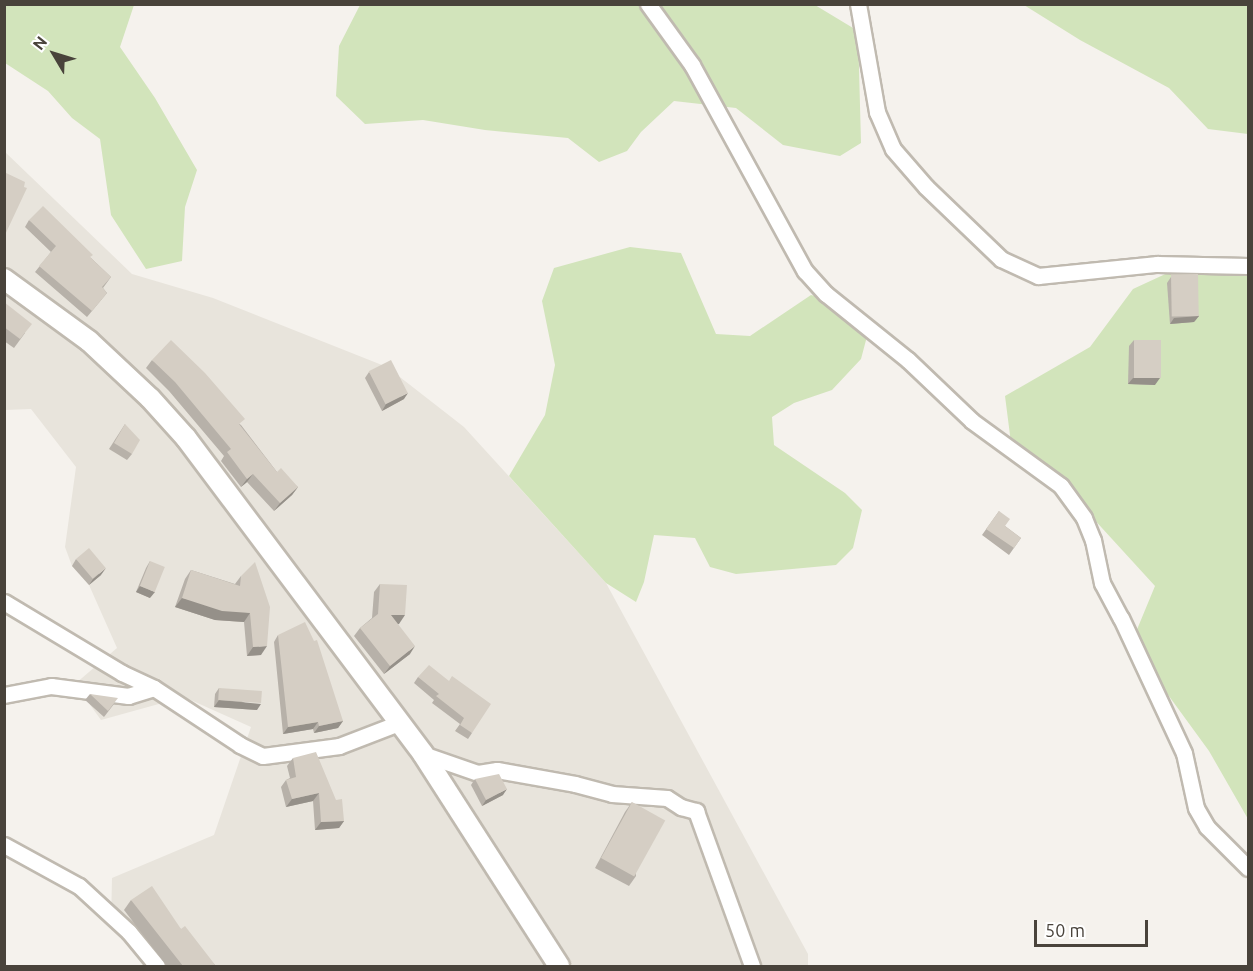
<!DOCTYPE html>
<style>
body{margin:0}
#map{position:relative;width:1253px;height:971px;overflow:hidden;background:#f5f2ed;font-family:Ubuntu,sans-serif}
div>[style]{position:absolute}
.residential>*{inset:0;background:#e8e4dc}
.green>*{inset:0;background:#d2e4bb}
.roads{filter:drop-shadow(2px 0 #c0bab0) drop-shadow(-2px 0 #c0bab0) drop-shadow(0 2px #c0bab0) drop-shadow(0 -2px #c0bab0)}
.minor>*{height:15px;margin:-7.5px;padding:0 7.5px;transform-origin:7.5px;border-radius:7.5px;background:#fff}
.tertiary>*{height:20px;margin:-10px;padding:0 10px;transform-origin:10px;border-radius:10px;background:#fff}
.wall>*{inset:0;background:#b7b1a9}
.shaded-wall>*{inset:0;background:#959089}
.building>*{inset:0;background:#d5cec4;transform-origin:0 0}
span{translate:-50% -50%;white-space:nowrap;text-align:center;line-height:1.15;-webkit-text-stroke:6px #fff;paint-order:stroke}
.frame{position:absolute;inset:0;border:6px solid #49433b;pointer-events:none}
.north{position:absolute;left:24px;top:24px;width:60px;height:60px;-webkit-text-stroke:4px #fff;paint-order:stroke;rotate:308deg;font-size:16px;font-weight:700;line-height:24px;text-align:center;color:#49433b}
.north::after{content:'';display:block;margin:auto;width:21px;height:27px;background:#49433b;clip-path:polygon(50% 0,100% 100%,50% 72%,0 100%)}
.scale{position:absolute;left:1034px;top:920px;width:114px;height:27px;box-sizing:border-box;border:3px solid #49433b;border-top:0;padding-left:8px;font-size:18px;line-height:21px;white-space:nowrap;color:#49433b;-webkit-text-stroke:4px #fff;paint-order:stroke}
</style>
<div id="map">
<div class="residential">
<i style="clip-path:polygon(4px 151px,132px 274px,213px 298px,387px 367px,464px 427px,606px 583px,808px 954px,808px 966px,147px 966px,111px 924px,112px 878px,214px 835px,251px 727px,184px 697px,101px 720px,75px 684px,117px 648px,89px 585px,72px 566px,65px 547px,76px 467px,31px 409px,5px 410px)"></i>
</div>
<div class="green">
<i style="clip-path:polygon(5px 4px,134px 5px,120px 47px,155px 98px,197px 170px,185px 207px,182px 261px,146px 269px,111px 215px,100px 139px,72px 118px,48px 91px,5px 63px)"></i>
<i style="clip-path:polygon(360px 5px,815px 5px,858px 31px,861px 143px,840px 156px,783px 145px,736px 108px,674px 101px,641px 132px,627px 151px,599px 162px,568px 138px,485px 130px,423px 120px,365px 124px,336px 96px,339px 46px)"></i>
<i style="clip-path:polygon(1024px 5px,1248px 5px,1248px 134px,1208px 129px,1169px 88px,1080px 40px)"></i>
<i style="clip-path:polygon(630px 247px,681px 253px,716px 334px,750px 336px,811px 295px,854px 307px,870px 325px,861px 359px,832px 390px,794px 403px,772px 417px,774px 445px,845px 493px,862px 510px,853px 548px,836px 565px,736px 574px,710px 567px,695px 538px,654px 535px,644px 582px,636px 602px,606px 583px,509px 476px,545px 415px,555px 365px,542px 301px,554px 268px)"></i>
<i style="clip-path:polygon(1200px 258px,1248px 272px,1248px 819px,1209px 751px,1131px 644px,1155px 586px,1059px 481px,1011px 443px,1005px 396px,1090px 347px,1133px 289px)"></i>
</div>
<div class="roads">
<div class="minor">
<i style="left:648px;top:4px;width:75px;rotate:54.2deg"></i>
<i style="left:692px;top:65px;width:235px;rotate:61.3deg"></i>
<i style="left:805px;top:271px;width:31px;rotate:48deg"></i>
<i style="left:826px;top:294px;width:105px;rotate:38.8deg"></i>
<i style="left:908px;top:360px;width:88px;rotate:43.6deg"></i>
<i style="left:972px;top:421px;width:110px;rotate:36.1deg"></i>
<i style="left:1061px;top:486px;width:39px;rotate:54deg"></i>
<i style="left:1084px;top:518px;width:24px;rotate:68deg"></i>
<i style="left:1093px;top:540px;width:44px;rotate:78.2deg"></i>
<i style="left:1102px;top:583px;width:40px;rotate:62deg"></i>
<i style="left:1121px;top:618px;width:149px;rotate:65deg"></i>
<i style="left:1184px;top:753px;width:56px;rotate:77.7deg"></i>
<i style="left:1196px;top:808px;width:22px;rotate:60deg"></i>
<i style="left:1207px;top:827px;width:58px;rotate:45deg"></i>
<i style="left:858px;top:4px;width:110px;rotate:80deg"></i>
<i style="left:877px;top:112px;width:40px;rotate:66.6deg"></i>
<i style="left:893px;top:149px;width:50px;rotate:49deg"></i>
<i style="left:926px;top:187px;width:104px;rotate:43.8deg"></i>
<i style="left:1001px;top:259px;width:41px;rotate:24.7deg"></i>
<i style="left:1038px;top:276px;width:120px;rotate:-5.8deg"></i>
<i style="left:1157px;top:264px;width:91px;rotate:1.3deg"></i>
<i style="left:4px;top:602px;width:138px;rotate:31deg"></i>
<i style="left:122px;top:673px;width:35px;rotate:25deg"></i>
<i style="left:154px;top:688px;width:103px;rotate:33.5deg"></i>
<i style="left:240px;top:745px;width:25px;rotate:26deg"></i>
<i style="left:263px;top:756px;width:77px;rotate:-7.5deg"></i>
<i style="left:339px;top:746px;width:64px;rotate:-21deg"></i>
<i style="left:4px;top:695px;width:48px;rotate:-10.8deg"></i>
<i style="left:51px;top:686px;width:78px;rotate:7.4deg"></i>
<i style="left:128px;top:696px;width:27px;rotate:-17deg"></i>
<i style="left:423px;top:754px;width:58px;rotate:19.1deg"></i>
<i style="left:478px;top:773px;width:19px;rotate:-9deg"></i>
<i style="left:497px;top:770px;width:79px;rotate:10.2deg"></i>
<i style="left:575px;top:784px;width:38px;rotate:15deg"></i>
<i style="left:612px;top:794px;width:55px;rotate:4.2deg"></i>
<i style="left:667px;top:798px;width:17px;rotate:33deg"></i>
<i style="left:681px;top:807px;width:16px;rotate:15deg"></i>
<i style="left:696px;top:811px;width:165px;rotate:70.1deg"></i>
<i style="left:4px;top:845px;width:85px;rotate:28.7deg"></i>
<i style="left:79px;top:886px;width:68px;rotate:42.6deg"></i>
<i style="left:129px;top:932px;width:44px;rotate:50.5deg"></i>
</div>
<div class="tertiary">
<i style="left:4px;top:279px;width:105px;rotate:36.1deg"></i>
<i style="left:89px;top:341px;width:83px;rotate:43.1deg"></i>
<i style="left:150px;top:398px;width:54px;rotate:48deg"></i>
<i style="left:186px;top:438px;width:395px;rotate:53.1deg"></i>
<i style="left:423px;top:754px;width:252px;rotate:57.3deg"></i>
</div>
</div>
<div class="wall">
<i style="clip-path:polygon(29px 220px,91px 258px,111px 277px,103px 288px,107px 293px,87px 317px,35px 272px,51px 252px,25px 227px)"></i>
<i style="clip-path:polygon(1171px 277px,1199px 316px,1194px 322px,1170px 324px,1167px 283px)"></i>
<i style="clip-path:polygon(4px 302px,25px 333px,14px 348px,4px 341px)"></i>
<i style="clip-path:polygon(1134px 340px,1155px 385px,1128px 384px,1129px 346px)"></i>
<i style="clip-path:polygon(152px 360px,241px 425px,277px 472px,298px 487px,292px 495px,274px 511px,247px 482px,241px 487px,221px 461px,224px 456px,169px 391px,146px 368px)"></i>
<i style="clip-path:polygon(369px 372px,404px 399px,382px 411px,365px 378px)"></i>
<i style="clip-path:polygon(125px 424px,132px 454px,127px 460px,109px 449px)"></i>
<i style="clip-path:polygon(999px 511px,1005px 526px,1021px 538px,1009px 555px,982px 535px)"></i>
<i style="clip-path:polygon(76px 559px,101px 575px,89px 585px,72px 566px)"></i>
<i style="clip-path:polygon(150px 561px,150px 598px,136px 592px,146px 568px)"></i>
<i style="clip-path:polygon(191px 570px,235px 584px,241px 576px,261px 655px,247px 656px,244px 622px,215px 620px,175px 607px,185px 579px)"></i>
<i style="clip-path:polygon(380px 584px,399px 624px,398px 624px,410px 654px,384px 674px,354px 636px,360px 628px,372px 618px,374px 592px)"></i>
<i style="clip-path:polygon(278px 635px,343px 721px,338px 728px,314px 733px,313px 729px,283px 734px,274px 642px)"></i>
<i style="clip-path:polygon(418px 677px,449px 681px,472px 733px,468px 739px,455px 731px,460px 724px,432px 703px,434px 700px,414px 683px)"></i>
<i style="clip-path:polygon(219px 688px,257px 710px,214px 707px,215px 694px)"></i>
<i style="clip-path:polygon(90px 694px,114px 704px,104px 717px,85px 700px)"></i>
<i style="clip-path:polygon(293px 758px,344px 821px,339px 828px,315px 830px,313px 801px,286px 807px,281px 787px,286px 780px,290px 778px,287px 766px)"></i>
<i style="clip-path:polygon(475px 779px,503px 795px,482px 806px,471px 785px)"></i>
<i style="clip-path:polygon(632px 802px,636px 876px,629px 886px,595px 868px,625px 812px)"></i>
<i style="clip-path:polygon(131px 900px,181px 929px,216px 966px,167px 966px,124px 910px)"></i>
</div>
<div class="shaded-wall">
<i style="clip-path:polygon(1199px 316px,1194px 322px,1170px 324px,1174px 318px)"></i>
<i style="clip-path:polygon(1133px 378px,1160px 378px,1155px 385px,1128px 384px)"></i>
<i style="clip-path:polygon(408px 393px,404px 399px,382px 411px,386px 404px)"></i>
<i style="clip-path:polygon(253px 474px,247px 482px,241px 487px,247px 479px)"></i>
<i style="clip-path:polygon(298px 487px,292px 495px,274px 511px,280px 503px)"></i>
<i style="clip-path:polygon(106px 568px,101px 575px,89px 585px,93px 579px)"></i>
<i style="clip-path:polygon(140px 586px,155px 592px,150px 598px,136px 592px)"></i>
<i style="clip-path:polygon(182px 598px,250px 613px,244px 622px,215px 620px,175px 607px)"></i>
<i style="clip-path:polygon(391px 615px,405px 615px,399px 624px,385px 624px)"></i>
<i style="clip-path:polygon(267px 646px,261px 655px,247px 656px,253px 647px)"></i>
<i style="clip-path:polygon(415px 646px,410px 654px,384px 674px,390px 666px)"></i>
<i style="clip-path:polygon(219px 700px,261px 704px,257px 710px,214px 707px)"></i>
<i style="clip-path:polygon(343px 721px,338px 728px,314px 733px,319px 726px)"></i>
<i style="clip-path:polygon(318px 722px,313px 729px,283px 734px,288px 727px)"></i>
<i style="clip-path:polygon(507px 789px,503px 795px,482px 806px,486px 800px)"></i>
<i style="clip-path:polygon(319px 793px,313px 801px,286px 807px,292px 799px)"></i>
<i style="clip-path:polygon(344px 821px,339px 828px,315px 830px,321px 822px)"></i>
</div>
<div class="building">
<i style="clip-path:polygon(4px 172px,25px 182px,24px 187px,27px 188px,4px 237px)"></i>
<i style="clip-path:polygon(43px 206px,93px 255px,90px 257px,111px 277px,102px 287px,107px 293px,92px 311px,39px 266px,56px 246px,29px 220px)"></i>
<i style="left:1198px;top:274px;width:42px;height:27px;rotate:89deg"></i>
<i style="clip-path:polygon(4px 302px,32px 324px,20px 339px,4px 327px)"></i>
<i style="clip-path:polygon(171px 340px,205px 373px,245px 419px,239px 424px,277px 472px,281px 468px,298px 487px,280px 503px,253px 474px,247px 479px,227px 452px,231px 449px,175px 382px,152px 360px)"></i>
<i style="left:1134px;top:340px;width:27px;height:38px"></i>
<i style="left:391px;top:360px;width:37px;height:25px;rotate:63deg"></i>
<i style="clip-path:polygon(125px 424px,140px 440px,132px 454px,114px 443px)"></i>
<i style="clip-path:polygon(999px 511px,1010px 519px,1005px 526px,1021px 538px,1014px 548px,986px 529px)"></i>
<i style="left:89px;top:548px;width:26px;height:17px;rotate:50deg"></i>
<i style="left:150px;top:561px;width:16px;height:27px;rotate:22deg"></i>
<i style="clip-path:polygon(255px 562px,270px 607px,267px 646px,253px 647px,250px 613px,222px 611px,182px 598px,191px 570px,240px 586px,241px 576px)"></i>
<i style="clip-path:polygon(380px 584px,407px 585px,405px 615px,391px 615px,415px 646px,390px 666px,360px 628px,378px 614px)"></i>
<i style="clip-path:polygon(305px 622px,314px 641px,317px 640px,343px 721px,319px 726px,318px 722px,288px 727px,278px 635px)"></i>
<i style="clip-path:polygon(429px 665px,449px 681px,452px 676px,491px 704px,472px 733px,460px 725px,464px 718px,436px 696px,439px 694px,418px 677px)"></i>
<i style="left:219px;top:688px;width:43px;height:12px;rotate:4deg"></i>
<i style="clip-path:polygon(90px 694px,118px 698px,108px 711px)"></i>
<i style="clip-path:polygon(316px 752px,336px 800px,342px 799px,344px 821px,321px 822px,319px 793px,292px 799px,286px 780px,296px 777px,293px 758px)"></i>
<i style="clip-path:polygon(499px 774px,507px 789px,486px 800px,475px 779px)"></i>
<i style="left:632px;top:802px;width:38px;height:64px;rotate:29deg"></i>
<i style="clip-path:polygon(152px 886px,181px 929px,185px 926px,216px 966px,183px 966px,131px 900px)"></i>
</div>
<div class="frame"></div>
<div class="north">N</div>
<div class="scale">50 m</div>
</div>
